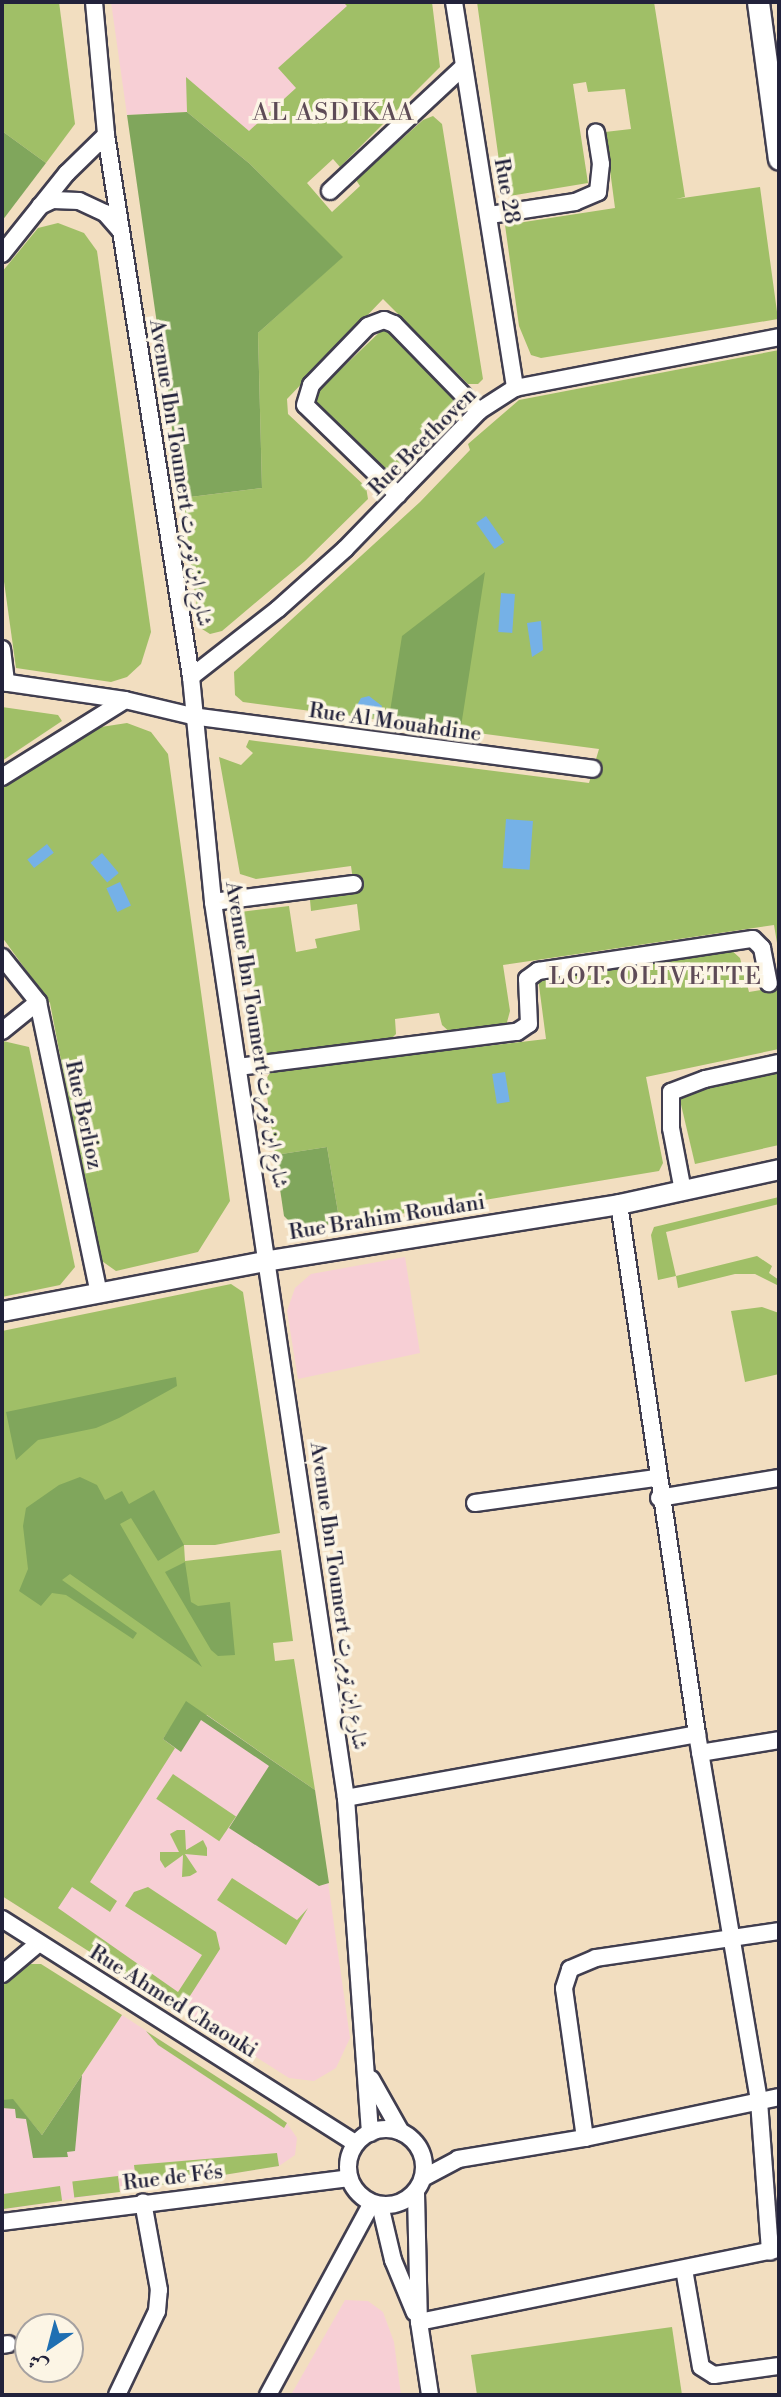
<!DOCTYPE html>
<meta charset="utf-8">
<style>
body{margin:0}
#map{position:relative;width:781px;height:2397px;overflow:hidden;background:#f2dec0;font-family:"Libre Bodoni",Amiri,serif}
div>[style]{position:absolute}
.built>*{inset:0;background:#f7cfd5}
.green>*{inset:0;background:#a0bf67;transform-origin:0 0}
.forest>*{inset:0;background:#80a65c}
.water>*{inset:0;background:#75b1e7;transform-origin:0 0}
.roads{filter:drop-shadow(2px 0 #413e4f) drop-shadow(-2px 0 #413e4f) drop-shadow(0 2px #413e4f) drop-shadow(0 -2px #413e4f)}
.minor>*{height:16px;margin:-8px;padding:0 8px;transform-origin:8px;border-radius:8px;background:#fff}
.minor>.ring{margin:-8px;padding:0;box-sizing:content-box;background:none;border:16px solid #fff;border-radius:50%}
.tertiary>*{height:19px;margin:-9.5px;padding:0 9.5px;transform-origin:9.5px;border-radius:9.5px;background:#fff}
.secondary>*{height:21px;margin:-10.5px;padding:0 10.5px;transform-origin:10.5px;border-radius:10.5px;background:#fff}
span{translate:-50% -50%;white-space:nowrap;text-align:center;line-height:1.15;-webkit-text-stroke:7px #fcf5e5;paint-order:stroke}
.street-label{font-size:21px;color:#22223b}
.quarter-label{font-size:24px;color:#5e4b57;letter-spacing:2px}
.frame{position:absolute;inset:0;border:4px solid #22223b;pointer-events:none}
.north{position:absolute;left:14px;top:2313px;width:70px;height:70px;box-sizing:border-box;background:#fcf5e5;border:2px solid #a5a1a1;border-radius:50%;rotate:215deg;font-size:19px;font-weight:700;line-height:28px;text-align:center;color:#22223b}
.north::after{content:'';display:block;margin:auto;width:24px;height:32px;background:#1f6fb2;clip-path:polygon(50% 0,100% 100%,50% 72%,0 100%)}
</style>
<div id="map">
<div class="built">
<i style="clip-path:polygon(111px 2px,343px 2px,381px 43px,250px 164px,187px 112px,127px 115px)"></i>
<i style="clip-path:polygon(405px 1257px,420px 1353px,298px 1379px,287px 1311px,295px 1288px,311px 1274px)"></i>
<i style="clip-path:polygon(2px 1666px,207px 1715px,315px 1790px,350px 2038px,336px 2068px,314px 2081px,289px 2078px,2px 1896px)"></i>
<i style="clip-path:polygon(122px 2015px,286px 2122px,297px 2138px,295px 2155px,279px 2166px,2px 2210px,2px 2100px,13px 2099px,42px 2135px)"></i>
<i style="clip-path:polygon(345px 2300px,368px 2301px,383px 2312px,394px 2342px,401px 2395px,291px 2395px)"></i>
</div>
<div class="green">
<i style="clip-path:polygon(2px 2px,59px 2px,75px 124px,46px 163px,2px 131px)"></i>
<i style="clip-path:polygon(343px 2px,432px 2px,440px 67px,340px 167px,333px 159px,307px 183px,332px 212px,360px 186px,356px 180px,423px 120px,433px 116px,442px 124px,483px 379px,478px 384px,468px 384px,383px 299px,287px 399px,288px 414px,366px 487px,368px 499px,305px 561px,222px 631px,210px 634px,202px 629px,197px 609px,182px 498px,262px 488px,258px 333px,342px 257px,250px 164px,187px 112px,186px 77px,249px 131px,296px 88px,278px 68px,347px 6px)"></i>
<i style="clip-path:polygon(477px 2px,654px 2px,685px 197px,676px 199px,760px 187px,778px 319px,541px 358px,531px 355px,519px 326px,505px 225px,615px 208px,605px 132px,631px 129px,625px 89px,588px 92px,586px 82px,573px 84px,588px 183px,504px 197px)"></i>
<i style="clip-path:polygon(58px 223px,84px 233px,97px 251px,151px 632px,141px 664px,127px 677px,111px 682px,16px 668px,2px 567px,2px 272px,38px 228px)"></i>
<i style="clip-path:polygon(384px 328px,459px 405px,401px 473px,388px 475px,313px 402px,317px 392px)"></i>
<i style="clip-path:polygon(779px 350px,779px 955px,774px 925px,503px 965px,510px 1011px,506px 1026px,453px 1035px,442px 1025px,439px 1013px,395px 1019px,396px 1034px,388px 1042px,262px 1054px,240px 912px,289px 906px,296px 952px,317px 948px,315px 939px,360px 930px,357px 904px,311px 911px,310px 900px,355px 894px,351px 866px,256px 879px,240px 874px,219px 757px,241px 765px,253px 753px,246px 747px,249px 740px,589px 783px,599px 749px,243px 702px,235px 695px,234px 672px,420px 502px,470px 450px,468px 444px,519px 400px)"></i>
<i style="clip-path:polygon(2px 707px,58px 715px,62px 721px,2px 761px)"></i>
<i style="clip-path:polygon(127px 723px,151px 732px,168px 754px,230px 1201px,198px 1252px,116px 1271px,99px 1259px,50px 1003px,2px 937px,2px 787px,101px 727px)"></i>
<i style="clip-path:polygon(730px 949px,740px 958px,749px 992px,779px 987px,779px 1049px,646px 1077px,663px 1163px,659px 1171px,340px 1224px,327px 1147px,275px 1155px,265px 1081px,271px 1071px,546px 1039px,538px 978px)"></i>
<i style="clip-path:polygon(3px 1041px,29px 1047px,75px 1267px,60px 1285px,2px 1297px)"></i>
<i style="clip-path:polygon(779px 1068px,779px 1145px,695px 1164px,679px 1096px,682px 1092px)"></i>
<i style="clip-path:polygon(779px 1197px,779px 1204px,666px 1232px,676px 1276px,757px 1256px,772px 1266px,769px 1273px,779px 1280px,777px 1285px,755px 1274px,735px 1274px,678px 1288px,676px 1276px,658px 1280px,651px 1235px,654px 1227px)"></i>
<i style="clip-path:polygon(231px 1284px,243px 1292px,280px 1533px,215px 1545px,184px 1545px,185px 1561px,281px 1550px,293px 1641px,273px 1643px,275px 1661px,294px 1659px,315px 1790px,207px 1715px,175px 1721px,163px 1739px,175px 1748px,90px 1882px,117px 1901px,110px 1912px,72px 1887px,58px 1908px,178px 1992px,202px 1955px,125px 1906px,134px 1892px,148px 1887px,216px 1932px,220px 1949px,181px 2010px,2px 1896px,2px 1331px)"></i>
<i style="clip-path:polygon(762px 1307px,779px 1313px,779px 1374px,745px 1382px,731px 1311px)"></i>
<i style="left:173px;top:1774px;width:76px;height:30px;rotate:34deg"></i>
<i style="clip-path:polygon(177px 1830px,185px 1830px,186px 1850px,203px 1840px,207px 1848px,207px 1856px,185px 1854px,197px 1872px,190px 1876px,182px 1877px,183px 1855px,165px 1868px,160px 1860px,160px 1852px,179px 1852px,170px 1834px)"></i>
<i style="clip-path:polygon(232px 1878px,297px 1920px,308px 1908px,286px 1945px,217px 1900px)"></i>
<i style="clip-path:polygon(29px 1964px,41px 1964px,122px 2015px,42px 2135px,13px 2100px,2px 2100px,2px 1983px)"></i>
<i style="clip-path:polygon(146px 2031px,270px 2111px,287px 2123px,284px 2128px,158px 2045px)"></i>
<i style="clip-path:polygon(277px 2153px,279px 2166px,137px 2189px,134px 2165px)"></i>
<i style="left:118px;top:2176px;width:16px;height:46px;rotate:83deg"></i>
<i style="left:60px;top:2186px;width:15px;height:59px;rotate:82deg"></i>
<i style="clip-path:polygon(672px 2327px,682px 2395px,477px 2395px,471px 2355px)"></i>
</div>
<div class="forest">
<i style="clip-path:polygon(187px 112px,250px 164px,343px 257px,258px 333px,262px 488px,182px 498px,127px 115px)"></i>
<i style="clip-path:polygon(2px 131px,46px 163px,2px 221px)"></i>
<i style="clip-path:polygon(485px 572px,460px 733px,388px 724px,402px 636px)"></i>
<i style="clip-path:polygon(327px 1147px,340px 1224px,295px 1227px,284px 1216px,275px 1155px)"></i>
<i style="clip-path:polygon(176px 1377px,177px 1386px,119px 1418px,96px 1428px,38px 1440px,16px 1460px,6px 1412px)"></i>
<i style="clip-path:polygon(80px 1477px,97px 1485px,105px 1500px,122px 1491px,129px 1504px,154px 1490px,184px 1545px,158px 1561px,131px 1518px,120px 1524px,202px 1667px,70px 1574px,62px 1580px,137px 1633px,133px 1639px,66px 1595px,52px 1593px,41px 1606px,19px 1591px,28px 1569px,23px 1526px,26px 1508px,59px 1485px)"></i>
<i style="clip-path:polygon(185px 1562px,191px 1602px,198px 1606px,230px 1602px,235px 1655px,218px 1656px,211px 1650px,165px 1572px)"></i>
<i style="clip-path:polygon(186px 1701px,315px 1790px,329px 1883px,319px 1886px,229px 1828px,269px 1766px,201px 1720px,181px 1752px,163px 1739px)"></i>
<i style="clip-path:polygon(82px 2075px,75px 2151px,67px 2152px,68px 2157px,33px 2158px,26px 2119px,16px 2118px,15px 2109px,2px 2108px,2px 2100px,13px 2099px,42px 2135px)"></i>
</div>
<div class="water">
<i style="left:486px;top:516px;width:32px;height:12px;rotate:55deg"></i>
<i style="left:501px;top:593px;width:14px;height:39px;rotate:4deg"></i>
<i style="clip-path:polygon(541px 621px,543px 650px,532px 657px,527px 623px)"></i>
<i style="clip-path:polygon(369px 696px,382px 706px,380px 716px,355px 709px,361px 698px)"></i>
<i style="left:506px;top:819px;width:27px;height:49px;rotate:4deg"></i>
<i style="left:47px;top:844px;width:11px;height:25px;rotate:52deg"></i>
<i style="left:102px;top:853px;width:26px;height:15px;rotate:50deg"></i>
<i style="left:120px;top:882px;width:26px;height:15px;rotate:65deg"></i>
<i style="left:505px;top:1072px;width:30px;height:13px;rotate:81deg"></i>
</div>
<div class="roads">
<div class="minor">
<i style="left:94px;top:2px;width:134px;rotate:84.8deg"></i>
<i style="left:106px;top:135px;width:549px;rotate:81.09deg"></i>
<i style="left:191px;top:677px;width:226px;rotate:84.4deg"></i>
<i style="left:213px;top:902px;width:906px;rotate:81.56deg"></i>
<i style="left:346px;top:1798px;width:336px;rotate:85.9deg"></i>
<i style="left:454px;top:2px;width:391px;rotate:81deg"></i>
<i style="left:330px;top:191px;width:180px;rotate:-43deg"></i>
<i style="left:40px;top:206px;width:14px;rotate:-25deg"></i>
<i style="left:53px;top:200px;width:26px;rotate:2deg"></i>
<i style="left:79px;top:201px;width:29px;rotate:25deg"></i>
<i style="left:105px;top:213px;width:23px;rotate:49deg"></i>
<i style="left:490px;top:215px;width:86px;rotate:-8.7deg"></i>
<i style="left:575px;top:202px;width:25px;rotate:-23deg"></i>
<i style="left:598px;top:192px;width:28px;rotate:-84deg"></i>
<i style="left:601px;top:164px;width:32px;rotate:-99deg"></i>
<i style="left:2px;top:254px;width:104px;rotate:-51.3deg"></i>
<i style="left:67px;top:173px;width:54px;rotate:-44.3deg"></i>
<i style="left:398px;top:495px;width:129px;rotate:-135.9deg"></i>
<i style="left:305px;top:405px;width:21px;rotate:-73deg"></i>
<i style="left:311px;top:385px;width:82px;rotate:-46deg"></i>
<i style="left:368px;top:326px;width:17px;rotate:-21deg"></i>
<i style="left:384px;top:320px;width:11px;rotate:22deg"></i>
<i style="left:394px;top:324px;width:122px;rotate:45.7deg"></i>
<i style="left:2px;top:649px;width:34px;rotate:83deg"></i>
<i style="left:191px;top:677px;width:110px;rotate:-38deg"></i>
<i style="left:278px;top:609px;width:90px;rotate:-41.8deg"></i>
<i style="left:345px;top:549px;width:192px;rotate:-45.8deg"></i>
<i style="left:479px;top:411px;width:43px;rotate:-32.6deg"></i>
<i style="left:515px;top:388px;width:269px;rotate:-10.9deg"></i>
<i style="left:2px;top:682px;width:124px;rotate:8.3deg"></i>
<i style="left:125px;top:700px;width:69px;rotate:13.4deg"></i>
<i style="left:192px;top:716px;width:404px;rotate:7.5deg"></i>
<i style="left:2px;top:777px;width:145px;rotate:-32deg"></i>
<i style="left:213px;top:902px;width:142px;rotate:-7.3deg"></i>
<i style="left:2px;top:957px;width:58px;rotate:51.3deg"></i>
<i style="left:38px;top:1002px;width:297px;rotate:78.2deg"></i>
<i style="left:2px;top:1031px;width:46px;rotate:-38.9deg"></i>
<i style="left:238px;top:1067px;width:281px;rotate:-7.2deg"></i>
<i style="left:517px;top:1032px;width:14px;rotate:-34deg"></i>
<i style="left:529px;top:1024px;width:45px;rotate:-92.5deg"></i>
<i style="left:527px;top:979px;width:14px;rotate:-36deg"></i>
<i style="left:538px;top:971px;width:217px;rotate:-8.5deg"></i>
<i style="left:753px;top:939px;width:13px;rotate:45deg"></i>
<i style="left:762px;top:948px;width:36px;rotate:79deg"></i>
<i style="left:683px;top:1191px;width:64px;rotate:-100.8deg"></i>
<i style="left:671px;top:1128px;width:36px;rotate:-90deg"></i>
<i style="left:671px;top:1092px;width:36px;rotate:-21deg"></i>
<i style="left:705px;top:1079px;width:76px;rotate:-12.2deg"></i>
<i style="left:659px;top:1498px;width:122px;rotate:-9.5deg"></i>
<i style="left:475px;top:1503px;width:183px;rotate:-7.9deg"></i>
<i style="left:697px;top:1734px;width:372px;rotate:80.4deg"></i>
<i style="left:759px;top:2101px;width:151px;rotate:85.8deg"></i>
<i style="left:700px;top:1753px;width:80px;rotate:-9.3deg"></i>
<i style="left:346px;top:1798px;width:357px;rotate:-10.3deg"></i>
<i style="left:697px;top:1734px;width:536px;rotate:-98.37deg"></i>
<i style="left:2px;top:1919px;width:419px;rotate:32.4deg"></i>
<i style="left:2px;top:1974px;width:48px;rotate:-40deg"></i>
<i style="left:371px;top:2079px;width:61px;rotate:60.5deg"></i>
<i class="ring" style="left:348px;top:2129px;width:60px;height:60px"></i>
<i style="left:585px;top:2138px;width:151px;rotate:-98deg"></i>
<i style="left:564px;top:1988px;width:20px;rotate:-72deg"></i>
<i style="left:570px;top:1969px;width:28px;rotate:-23deg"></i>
<i style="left:596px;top:1958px;width:185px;rotate:-8.4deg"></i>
<i style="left:423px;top:2178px;width:40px;rotate:-28deg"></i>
<i style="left:458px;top:2159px;width:129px;rotate:-9.4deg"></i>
<i style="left:585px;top:2138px;width:198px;rotate:-11.9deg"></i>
<i style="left:416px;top:2193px;width:129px;rotate:88.7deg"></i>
<i style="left:419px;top:2322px;width:74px;rotate:81.4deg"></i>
<i style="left:380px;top:2205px;width:57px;rotate:76.7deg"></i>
<i style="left:393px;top:2260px;width:57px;rotate:67.5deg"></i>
<i style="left:2px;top:2222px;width:350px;rotate:-7.2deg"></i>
<i style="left:684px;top:2269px;width:99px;rotate:80.2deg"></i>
<i style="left:701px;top:2367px;width:15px;rotate:32deg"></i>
<i style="left:714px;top:2375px;width:66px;rotate:-7.9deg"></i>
<i style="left:419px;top:2322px;width:367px;rotate:-11.5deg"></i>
<i style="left:2px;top:2345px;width:6px;rotate:-9deg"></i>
<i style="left:117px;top:2395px;width:93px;rotate:-64.5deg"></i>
<i style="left:157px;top:2311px;width:21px;rotate:-85deg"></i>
<i style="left:159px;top:2290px;width:89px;rotate:-100.3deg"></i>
<i style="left:268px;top:2395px;width:218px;rotate:-61.6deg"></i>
</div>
<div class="tertiary">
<i style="left:2px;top:1311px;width:273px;rotate:-10.8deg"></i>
<i style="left:270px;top:1260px;width:353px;rotate:-9.1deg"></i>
<i style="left:619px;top:1204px;width:164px;rotate:-12.3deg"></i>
</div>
<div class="secondary">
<i style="left:758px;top:2px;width:158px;rotate:82.4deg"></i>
</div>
</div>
<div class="street-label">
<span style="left:506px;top:191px;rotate:80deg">Rue 28</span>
<span style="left:423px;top:442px;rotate:-45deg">Rue Beethoven</span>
<span style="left:180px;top:473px;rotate:81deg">Avenue Ibn Toumert شارع ابن تومرت</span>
<span style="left:395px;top:723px;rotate:8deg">Rue Al Mouahdine</span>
<span style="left:256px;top:1035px;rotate:81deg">Avenue Ibn Toumert شارع ابن تومرت</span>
<span style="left:83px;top:1115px;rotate:78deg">Rue Berlioz</span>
<span style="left:387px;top:1218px;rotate:-9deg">Rue Brahim Roudani</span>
<span style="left:338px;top:1596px;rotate:82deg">Avenue Ibn Toumert شارع ابن تومرت</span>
<span style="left:173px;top:2002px;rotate:32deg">Rue Ahmed Chaouki</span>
<span style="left:173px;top:2178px;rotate:-7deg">Rue de Fés</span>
</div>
<div class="quarter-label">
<span style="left:334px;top:114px">AL ASDIKAA</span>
<span style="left:656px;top:978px">LOT. OLIVETTE</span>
</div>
<div class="frame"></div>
<div class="north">ش</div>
</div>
